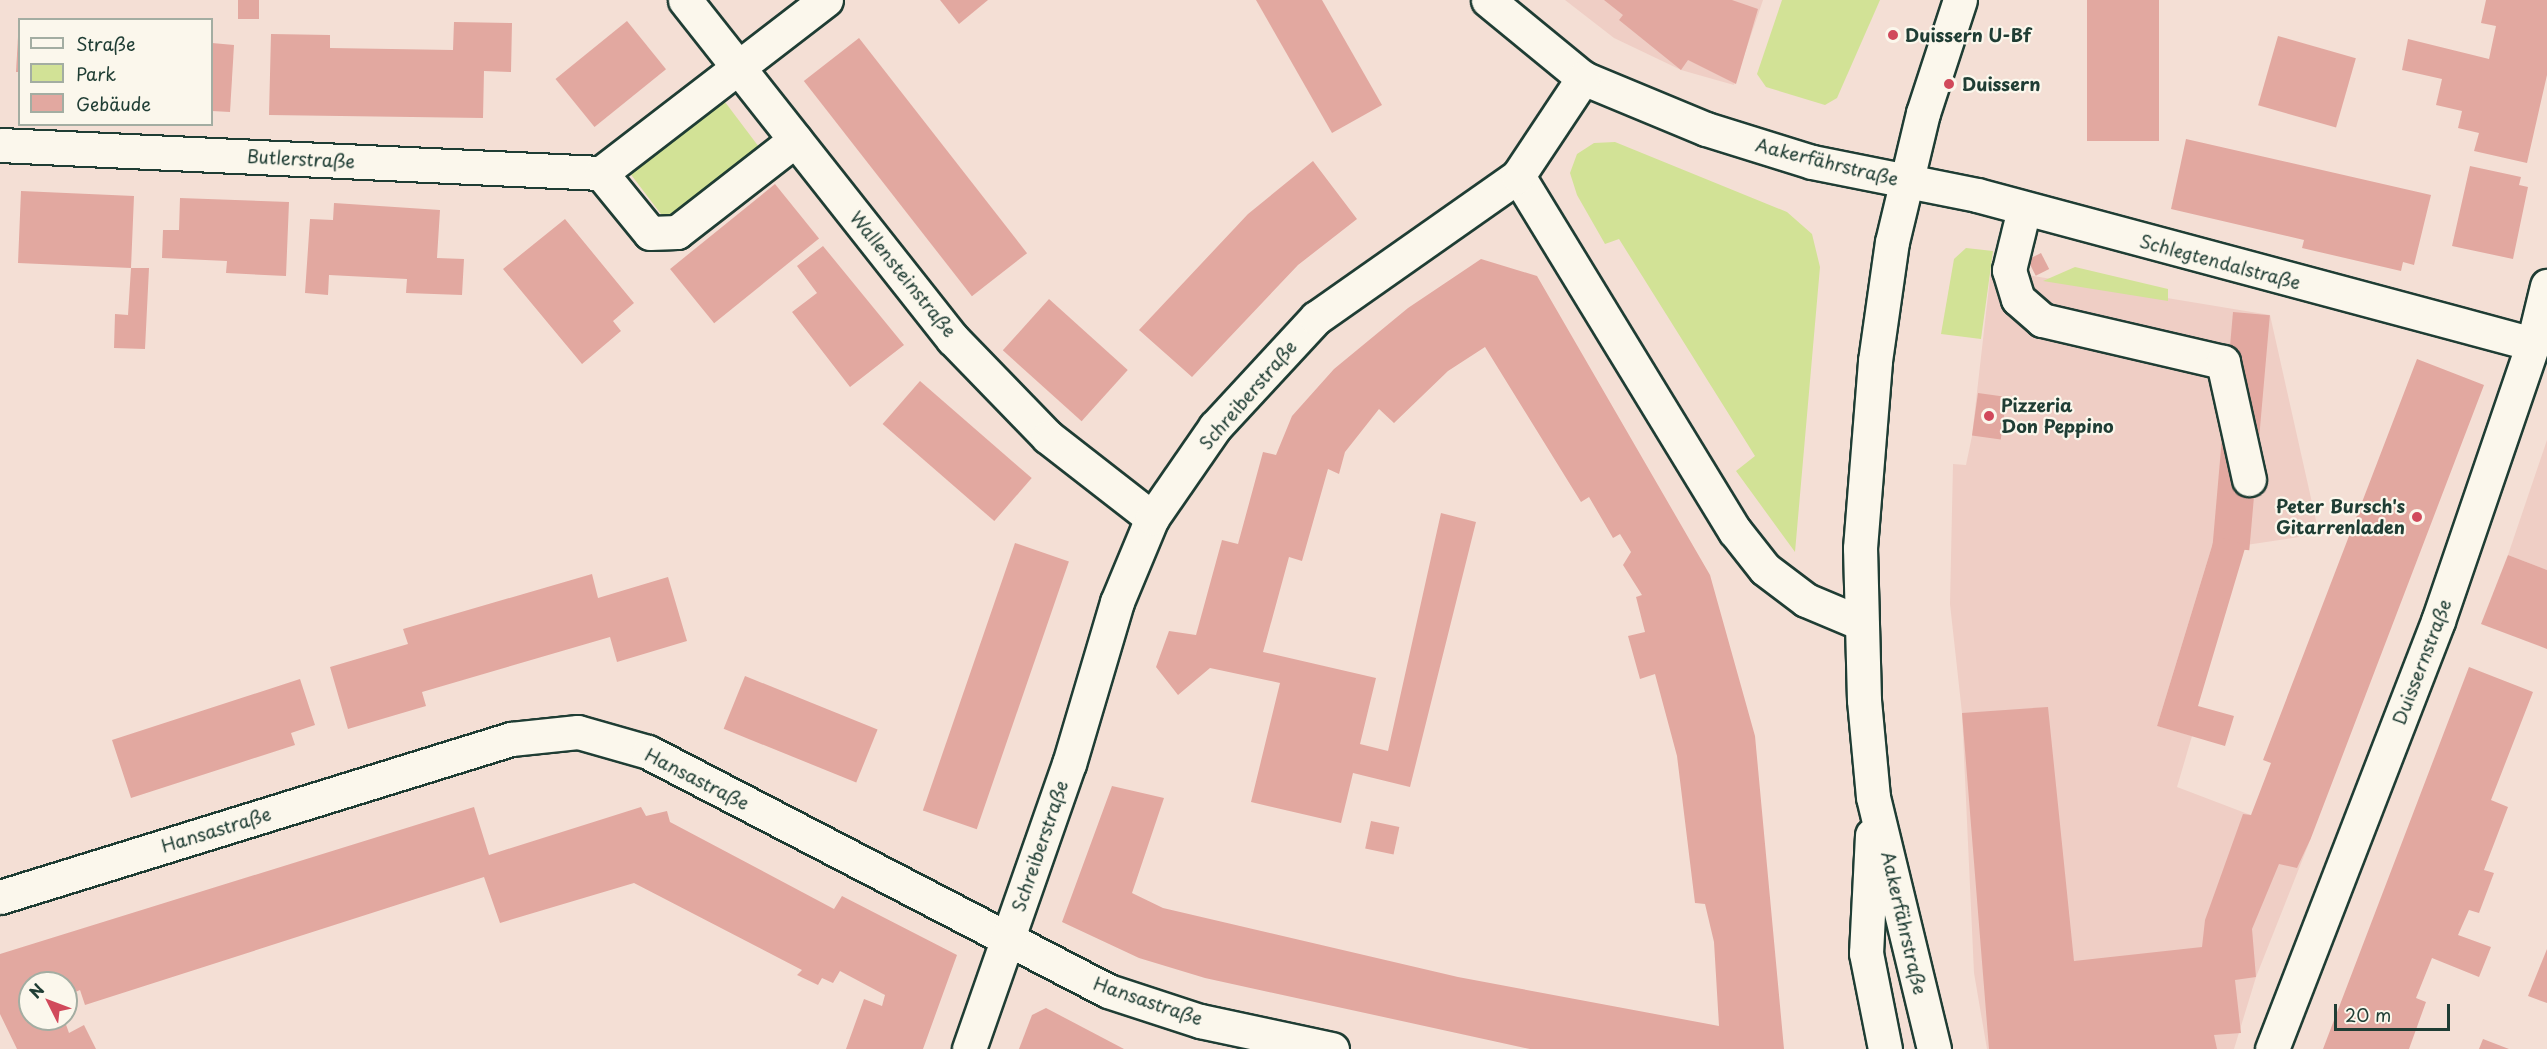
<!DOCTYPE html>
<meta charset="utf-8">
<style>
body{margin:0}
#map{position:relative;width:2547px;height:1049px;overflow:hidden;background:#f4dfd5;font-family:"Playpen Sans",sans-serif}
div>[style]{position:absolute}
.built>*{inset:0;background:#efcec5}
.green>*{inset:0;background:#d2e296}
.building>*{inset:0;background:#e2a8a0;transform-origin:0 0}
.roads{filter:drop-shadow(2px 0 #1f3d34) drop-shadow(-2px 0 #1f3d34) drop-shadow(0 2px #1f3d34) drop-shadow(0 -2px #1f3d34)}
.minor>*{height:33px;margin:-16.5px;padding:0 16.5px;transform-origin:16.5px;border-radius:16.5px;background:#fbf7ec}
.major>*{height:33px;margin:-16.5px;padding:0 16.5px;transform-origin:16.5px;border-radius:16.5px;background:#fbf7ec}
.dots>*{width:16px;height:16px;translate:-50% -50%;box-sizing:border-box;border:3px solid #fbf7ec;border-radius:50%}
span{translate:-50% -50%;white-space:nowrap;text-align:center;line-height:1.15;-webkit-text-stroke:4.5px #fbf7ec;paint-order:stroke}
.poi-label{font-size:18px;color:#1f3d34;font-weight:700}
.left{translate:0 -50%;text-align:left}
.right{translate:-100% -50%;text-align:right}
.street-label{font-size:18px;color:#1f3d34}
.legend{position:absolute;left:18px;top:18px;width:195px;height:108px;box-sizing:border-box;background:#fbf7ec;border:2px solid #a3ada2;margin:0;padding:8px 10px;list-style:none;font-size:18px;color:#1f3d34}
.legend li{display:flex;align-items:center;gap:12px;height:30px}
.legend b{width:30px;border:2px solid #a3ada2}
.north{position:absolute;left:18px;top:971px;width:60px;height:60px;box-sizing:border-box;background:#fbf7ec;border:2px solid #a3ada2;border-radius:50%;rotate:312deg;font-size:16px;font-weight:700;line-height:24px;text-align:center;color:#1f3d34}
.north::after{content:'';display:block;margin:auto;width:21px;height:27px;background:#d1495b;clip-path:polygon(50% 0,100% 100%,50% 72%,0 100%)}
.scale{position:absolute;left:2334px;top:1004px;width:116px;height:27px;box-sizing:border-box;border:3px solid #1f3d34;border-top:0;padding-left:8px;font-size:18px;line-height:21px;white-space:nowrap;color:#1f3d34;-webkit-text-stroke:4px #fbf7ec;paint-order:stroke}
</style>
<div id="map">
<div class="built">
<i style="clip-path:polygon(1565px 0,1763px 0,1734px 85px,1681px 70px,1614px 38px)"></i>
<i style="clip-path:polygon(1991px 269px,2270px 315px,2319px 534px,2246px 545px,2215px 536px,2157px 726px,2192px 736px,2177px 787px,2311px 838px,2256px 977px,2234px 1049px,1987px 1049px,1974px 973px,1962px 713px,1950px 604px,1953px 464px,1966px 465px,1972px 436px)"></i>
<i style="clip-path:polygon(2547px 440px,2547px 570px,2508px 555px)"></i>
</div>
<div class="green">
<i style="clip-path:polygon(1782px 0,1880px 0,1837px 98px,1825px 105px,1766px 87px,1757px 74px)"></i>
<i style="clip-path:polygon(722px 98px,762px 151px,677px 221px,664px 218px,629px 172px)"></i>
<i style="clip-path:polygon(1615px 142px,1787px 212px,1812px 234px,1820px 267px,1795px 552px,1736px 471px,1755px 456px,1619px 239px,1605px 244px,1577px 195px,1570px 173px,1577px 154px,1594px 143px)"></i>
<i style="clip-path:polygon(1966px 248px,1993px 251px,1981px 339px,1941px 334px,1954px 259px)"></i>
<i style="clip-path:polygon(2075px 267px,2168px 289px,2168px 301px,2043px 281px)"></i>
</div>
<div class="building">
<i style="left:238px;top:0;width:21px;height:19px"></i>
<i style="clip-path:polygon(940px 0,988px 0,959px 24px)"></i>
<i style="clip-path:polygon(1256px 0,1322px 0,1382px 105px,1332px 133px)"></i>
<i style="clip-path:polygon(1604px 0,1732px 0,1758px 9px,1736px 84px,1688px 60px,1681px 70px,1619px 20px,1623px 15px)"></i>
<i style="left:2087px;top:0;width:72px;height:141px"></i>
<i style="clip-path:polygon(2486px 0,2547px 0,2547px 75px,2527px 163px,2474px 151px,2479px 133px,2458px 128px,2462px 111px,2436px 105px,2442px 79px,2402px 70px,2408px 39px,2489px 59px,2496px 26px,2481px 23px)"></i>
<i style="left:627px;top:21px;width:62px;height:92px;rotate:51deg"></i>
<i style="clip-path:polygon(454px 22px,512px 23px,511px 72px,484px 71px,483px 118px,269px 115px,271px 34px,330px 35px,330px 48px,453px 50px)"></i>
<i style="left:2278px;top:36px;width:81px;height:72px;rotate:16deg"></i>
<i style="clip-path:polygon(18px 37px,20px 37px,20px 72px,16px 72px)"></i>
<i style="left:859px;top:38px;width:273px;height:70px;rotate:52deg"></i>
<i style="clip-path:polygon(212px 43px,234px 45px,230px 112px,212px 111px)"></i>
<i style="clip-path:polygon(2186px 139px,2431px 195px,2414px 265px,2403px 262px,2401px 271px,2302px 248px,2304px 240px,2171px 209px)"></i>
<i style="clip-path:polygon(1313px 161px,1357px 219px,1298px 265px,1192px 377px,1139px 330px,1248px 214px)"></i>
<i style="clip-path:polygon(2470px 166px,2521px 177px,2519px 185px,2528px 187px,2513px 259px,2452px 246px)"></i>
<i style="left:775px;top:184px;width:70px;height:135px;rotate:51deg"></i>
<i style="clip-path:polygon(21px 191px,134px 196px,131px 268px,149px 268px,145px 349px,114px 348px,115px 314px,128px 315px,131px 268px,18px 263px)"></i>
<i style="clip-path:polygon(180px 198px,289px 202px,286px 276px,226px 273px,227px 261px,162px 258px,163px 230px,179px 230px)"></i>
<i style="clip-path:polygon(334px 203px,440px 210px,437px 258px,464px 259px,462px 295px,406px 293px,407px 279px,329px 275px,328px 295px,305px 293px,310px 219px,333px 220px)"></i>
<i style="clip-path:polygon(565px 219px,634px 303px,613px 321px,621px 331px,582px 364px,503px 269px)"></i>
<i style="clip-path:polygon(823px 246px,904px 345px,850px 387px,792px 312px,817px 293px,797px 266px)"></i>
<i style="left:2041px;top:253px;width:18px;height:15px;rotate:63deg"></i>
<i style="clip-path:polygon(1481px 259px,1537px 276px,1710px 575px,1755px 736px,1784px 1049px,1530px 1049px,1205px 978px,1139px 958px,1062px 922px,1112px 786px,1164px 798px,1132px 893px,1163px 908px,1458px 977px,1719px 1026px,1714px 942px,1705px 904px,1695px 903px,1677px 756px,1655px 674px,1640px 679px,1628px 636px,1645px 632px,1636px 597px,1642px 595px,1623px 565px,1631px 552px,1620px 534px,1613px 538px,1589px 497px,1581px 502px,1485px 347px,1448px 371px,1394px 423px,1379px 409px,1345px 452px,1339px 474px,1328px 469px,1302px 561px,1289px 557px,1263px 652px,1376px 678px,1360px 744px,1388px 751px,1441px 513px,1476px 522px,1410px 787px,1353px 773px,1341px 823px,1251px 802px,1280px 683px,1210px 668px,1178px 695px,1156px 667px,1169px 631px,1196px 635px,1222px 540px,1238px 544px,1263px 452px,1276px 455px,1292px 416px,1334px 369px,1408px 308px)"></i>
<i style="left:1049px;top:299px;width:106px;height:69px;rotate:42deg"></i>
<i style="left:2233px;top:312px;width:37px;height:236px;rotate:5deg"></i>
<i style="clip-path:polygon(2417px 359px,2484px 385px,2311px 838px,2297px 868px,2279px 864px,2252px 929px,2256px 977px,2235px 980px,2241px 1033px,2214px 1035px,2217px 1049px,1989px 1049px,1962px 713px,2048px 707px,2074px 961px,2202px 947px,2205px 920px,2243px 814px,2251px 815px,2271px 763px,2263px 760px)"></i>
<i style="left:920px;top:381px;width:148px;height:57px;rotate:41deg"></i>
<i style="left:1978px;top:393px;width:29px;height:43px;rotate:8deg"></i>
<i style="clip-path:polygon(2215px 536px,2246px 545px,2198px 706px,2234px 716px,2225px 746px,2157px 726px)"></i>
<i style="left:1015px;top:543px;width:57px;height:283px;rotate:19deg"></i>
<i style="clip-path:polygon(2508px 555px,2547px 570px,2547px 649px,2481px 624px)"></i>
<i style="clip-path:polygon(592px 574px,598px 598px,668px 577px,687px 641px,617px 662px,610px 637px,422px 692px,426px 706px,348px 729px,330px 667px,408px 644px,403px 629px)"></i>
<i style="clip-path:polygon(2469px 667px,2533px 692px,2491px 800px,2508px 807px,2484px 870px,2494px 873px,2479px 913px,2469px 910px,2458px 935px,2491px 947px,2479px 977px,2432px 958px,2416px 998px,2426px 1002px,2409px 1049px,2323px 1049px)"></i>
<i style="left:745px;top:676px;width:143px;height:57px;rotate:22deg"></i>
<i style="clip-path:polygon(300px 679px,315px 725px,291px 733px,295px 745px,131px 798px,112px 740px)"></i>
<i style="clip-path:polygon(474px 807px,489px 855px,641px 807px,646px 816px,667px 811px,670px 822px,834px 909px,842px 896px,957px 955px,923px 1049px,846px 1049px,864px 999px,882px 1006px,885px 995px,840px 971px,833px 983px,822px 978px,818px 985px,797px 975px,802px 970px,634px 883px,500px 923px,484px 877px,85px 1005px,80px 990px,66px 996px,66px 983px,30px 983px,30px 1019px,64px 1019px,69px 1033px,84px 1025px,96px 1049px,17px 1049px,0 1014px,0 954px)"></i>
<i style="left:1371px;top:821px;width:29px;height:28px;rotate:12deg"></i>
<i style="clip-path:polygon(2547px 949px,2547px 1003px,2528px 996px)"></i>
<i style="clip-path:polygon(1046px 1008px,1124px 1049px,1019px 1049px,1032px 1015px)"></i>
<i style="clip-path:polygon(2483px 1039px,2509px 1049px,2479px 1049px)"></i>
</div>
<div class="roads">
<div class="minor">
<i style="left:685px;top:0;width:432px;rotate:51.7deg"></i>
<i style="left:953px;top:339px;width:136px;rotate:45.9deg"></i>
<i style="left:1048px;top:437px;width:132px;rotate:37.9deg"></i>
<i style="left:1488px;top:0;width:123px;rotate:39.4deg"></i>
<i style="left:1583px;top:78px;width:133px;rotate:22.5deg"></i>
<i style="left:1706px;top:129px;width:111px;rotate:17.3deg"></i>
<i style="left:1812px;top:162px;width:168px;rotate:11.3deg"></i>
<i style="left:1977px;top:195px;width:576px;rotate:15deg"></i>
<i style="left:0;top:145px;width:602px;rotate:2.67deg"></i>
<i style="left:601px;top:173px;width:284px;rotate:-37.6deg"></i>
<i style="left:601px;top:173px;width:77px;rotate:50.8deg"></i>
<i style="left:650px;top:233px;width:27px;rotate:-2deg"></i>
<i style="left:677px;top:232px;width:150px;rotate:-37.9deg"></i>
<i style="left:1518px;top:176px;width:416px;rotate:58.6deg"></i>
<i style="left:1735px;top:531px;width:48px;rotate:51.7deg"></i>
<i style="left:1765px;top:569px;width:51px;rotate:37.1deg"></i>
<i style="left:1806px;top:600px;width:60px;rotate:22.7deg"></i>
<i style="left:2024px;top:209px;width:63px;rotate:103.8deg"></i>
<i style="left:2009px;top:270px;width:30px;rotate:73deg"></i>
<i style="left:2018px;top:299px;width:32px;rotate:41deg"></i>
<i style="left:2042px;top:320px;width:186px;rotate:13.1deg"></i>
<i style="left:2223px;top:362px;width:120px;rotate:77.5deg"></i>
<i style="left:0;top:897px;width:535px;rotate:-17.18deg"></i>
<i style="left:511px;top:739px;width:67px;rotate:-6deg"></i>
<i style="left:578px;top:732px;width:73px;rotate:15.9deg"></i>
<i style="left:648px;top:752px;width:518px;rotate:27.45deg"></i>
<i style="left:1108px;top:991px;width:97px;rotate:18.1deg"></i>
<i style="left:1200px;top:1021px;width:135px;rotate:12deg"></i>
<i style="left:969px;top:1049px;width:302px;rotate:-70.7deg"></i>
<i style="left:1069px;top:764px;width:169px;rotate:-73.5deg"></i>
<i style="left:1117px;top:602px;width:91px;rotate:-67.4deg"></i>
<i style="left:1152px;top:518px;width:111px;rotate:-55.3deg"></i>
<i style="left:1215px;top:427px;width:149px;rotate:-47.2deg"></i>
<i style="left:1316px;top:318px;width:247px;rotate:-35.1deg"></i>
<i style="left:1518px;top:176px;width:118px;rotate:-56.4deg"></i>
<i style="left:2272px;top:1049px;width:459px;rotate:-68.8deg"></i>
<i style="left:2438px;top:621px;width:293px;rotate:-71.1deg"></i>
<i style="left:2533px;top:344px;width:60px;rotate:-76.4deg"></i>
</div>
<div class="major">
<i style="left:1872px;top:835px;width:118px;rotate:92.9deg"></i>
<i style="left:1866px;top:953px;width:98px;rotate:78.8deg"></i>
<i style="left:1934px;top:1049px;width:259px;rotate:-103.6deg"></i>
<i style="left:1873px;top:797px;width:97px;rotate:-95.3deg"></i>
<i style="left:1864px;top:700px;width:152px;rotate:-91.5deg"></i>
<i style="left:1860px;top:548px;width:188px;rotate:-85.4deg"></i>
<i style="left:1875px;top:361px;width:120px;rotate:-81.9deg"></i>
<i style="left:1892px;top:242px;width:133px;rotate:-76.5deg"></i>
<i style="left:1923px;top:113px;width:119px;rotate:-71.9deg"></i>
</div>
</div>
<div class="dots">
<i style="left:1893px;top:35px;background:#d1495b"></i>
<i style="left:1949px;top:84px;background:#d1495b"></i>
<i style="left:1989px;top:416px;background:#d1495b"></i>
<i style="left:2417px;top:517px;background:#d1495b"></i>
</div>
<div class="poi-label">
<span class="left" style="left:1905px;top:35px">Duissern U-Bf</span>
<span class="left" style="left:1962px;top:84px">Duissern</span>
<span class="left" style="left:2001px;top:416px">Pizzeria<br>Don Peppino</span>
<span class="right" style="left:2405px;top:517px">Peter Bursch's<br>Gitarrenladen</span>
</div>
<div class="street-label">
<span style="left:301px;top:159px;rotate:3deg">Butlerstraße</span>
<span style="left:1827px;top:162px;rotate:14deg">Aakerfährstraße</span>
<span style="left:2220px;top:262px;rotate:15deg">Schlegtendalstraße</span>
<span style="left:903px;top:274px;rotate:51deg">Wallensteinstraße</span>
<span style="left:1248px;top:395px;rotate:-49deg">Schreiberstraße</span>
<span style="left:2422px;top:662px;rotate:-69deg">Duissernstraße</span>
<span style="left:697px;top:779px;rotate:27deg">Hansastraße</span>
<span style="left:216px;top:830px;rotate:-17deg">Hansastraße</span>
<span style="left:1040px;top:846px;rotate:-71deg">Schreiberstraße</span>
<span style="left:1904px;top:923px;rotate:77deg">Aakerfährstraße</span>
<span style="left:1148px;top:1001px;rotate:19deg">Hansastraße</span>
</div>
<ul class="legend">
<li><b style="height:8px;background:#fbf7ec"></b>Straße</li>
<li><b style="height:16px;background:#d2e296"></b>Park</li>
<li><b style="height:16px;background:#e2a8a0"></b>Gebäude</li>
</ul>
<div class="north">N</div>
<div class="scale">20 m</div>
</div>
